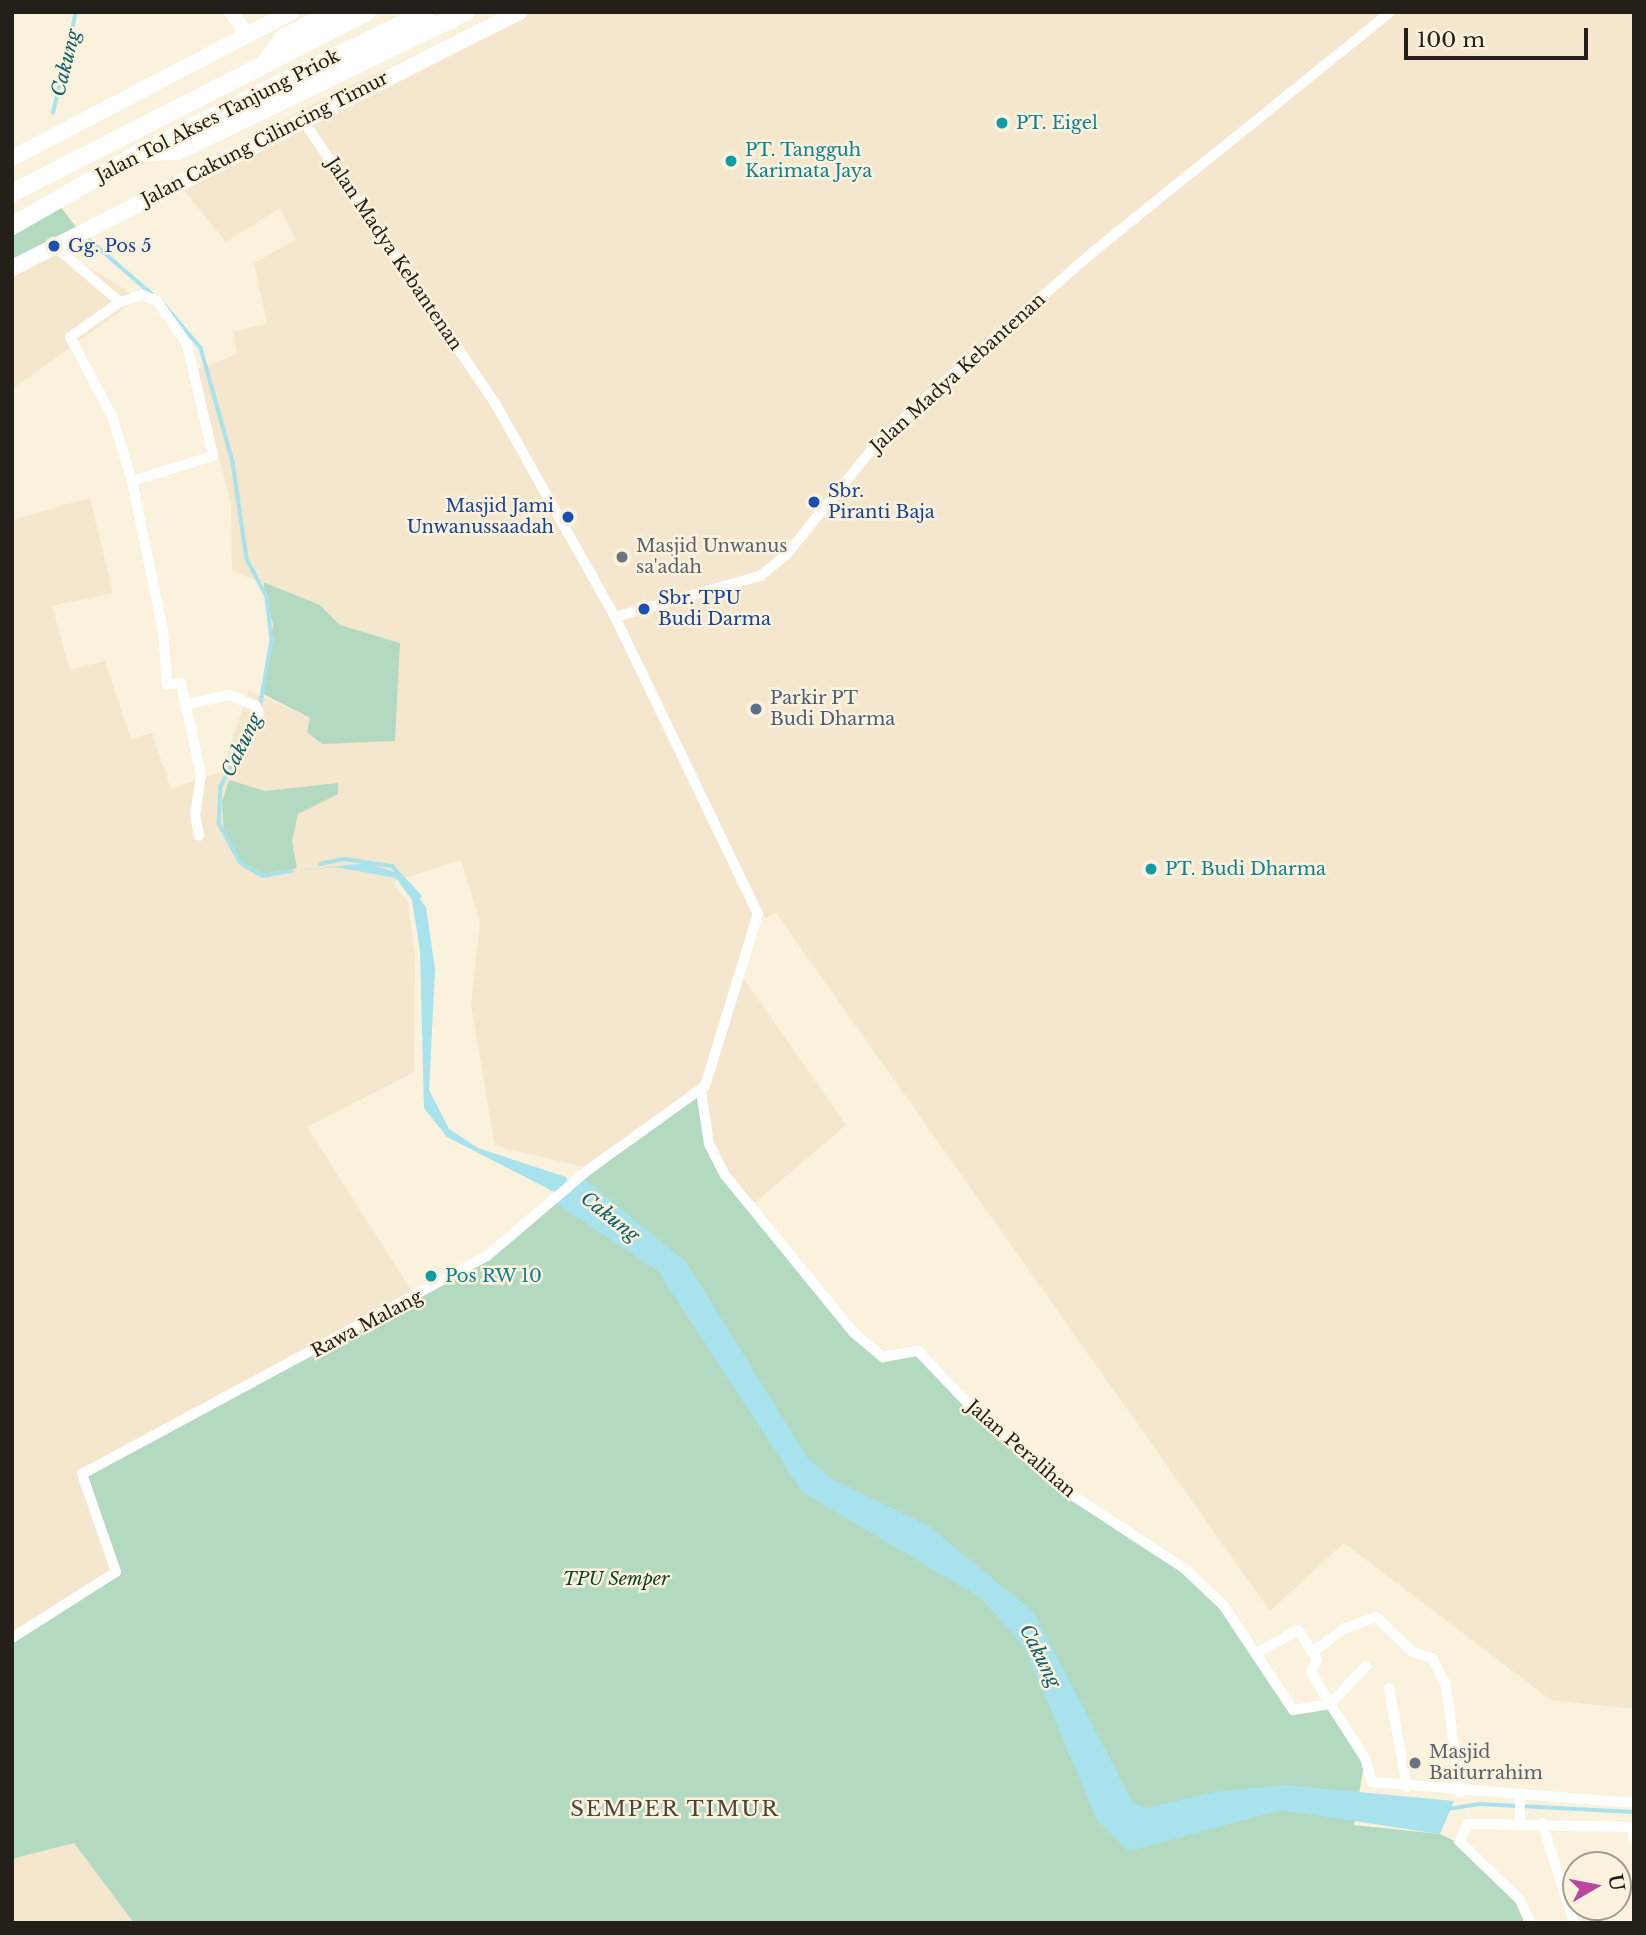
<!DOCTYPE html>
<style>
body{margin:0}
#map{position:relative;width:1646px;height:1935px;overflow:hidden;background:#fbf2de;font-family:"Libre Baskerville",serif}
div>[style]{position:absolute}
.built>*{inset:0;background:#f4e7cd}
.green>*{inset:0;background:#b3dac1}
.water>*{inset:0;background:#a7e2ed}
.stream>*{height:3.5px;margin:-1.75px;padding:0 1.75px;transform-origin:1.75px;border-radius:1.75px;background:#a7e2ed}
.minor>*{height:10px;margin:-5px;padding:0 5px;transform-origin:5px;border-radius:5px;background:#fff}
.secondary>*{height:14px;margin:-7px;padding:0 7px;transform-origin:7px;border-radius:7px;background:#fff}
.trunk>*{height:16px;margin:-8px;padding:0 8px;transform-origin:8px;border-radius:8px;background:#fff}
.motorway>*{height:18px;margin:-9px;padding:0 9px;transform-origin:9px;border-radius:9px;background:#fff}
.dots>*{width:19px;height:19px;translate:-50% -50%;box-sizing:border-box;border:4px solid #fbf2de;border-radius:50%}
span{translate:-50% -50%;white-space:nowrap;text-align:center;line-height:1.15;-webkit-text-stroke:5px #fbf2de;paint-order:stroke}
.street-label{font-size:18px;color:#242019}
.culture-label{font-size:18px;color:#0d838f}
.left{translate:0 -50%;text-align:left}
.transit-label{font-size:18px;color:#164399}
.right{translate:-100% -50%;text-align:right}
.worship-label{font-size:18px;color:#5b616d}
.service-label{font-size:18px;color:#4e5e75}
.park-label{font-size:18px;color:#063f24;font-style:italic}
.water-label{font-size:19px;color:#11616d;font-style:italic}
.quarter-label{font-size:21px;color:#4d4636;letter-spacing:2px}
.frame{position:absolute;inset:0;border:14px solid #242019;pointer-events:none}
.north{position:absolute;left:1562px;top:1851px;width:70px;height:70px;box-sizing:border-box;background:#fbf2de;border:2px solid #a59e8f;border-radius:50%;rotate:80deg;font-size:19px;font-weight:700;line-height:28px;text-align:center;color:#242019}
.north::after{content:'';display:block;margin:auto;width:24px;height:32px;background:#ba469f;clip-path:polygon(50% 0,100% 100%,50% 72%,0 100%)}
.scale{position:absolute;left:1404px;top:28px;width:184px;height:32px;box-sizing:border-box;border:4px solid #242019;border-top:0;padding-left:9px;font-size:21px;line-height:24px;white-space:nowrap;color:#242019;-webkit-text-stroke:5px #fbf2de;paint-order:stroke}
</style>
<div id="map">
<div class="built">
<i style="clip-path:polygon(503px 12px,1634px 12px,1634px 1709px,1551px 1700px,1344px 1543px,1270px 1611px,776px 913px,756px 922px,739px 972px,846px 1125px,750px 1207px,495px 1146px,471px 1005px,480px 922px,461px 860px,392px 882px,408px 902px,415px 956px,414px 1072px,307px 1127px,416px 1298px,116px 1572px,12px 1635px,12px 520px,90px 498px,113px 593px,52px 606px,70px 670px,105px 661px,131px 739px,152px 733px,171px 789px,221px 772px,249px 691px,310px 718px,400px 643px,340px 625px,320px 605px,232px 571px,231px 504px,196px 370px,237px 354px,233px 332px,267px 323px,254px 263px,296px 240px,280px 208px,226px 242px,177px 182px,311px 105px)"></i>
<i style="clip-path:polygon(54px 246px,139px 298px,12px 389px,12px 268px)"></i>
<i style="clip-path:polygon(74px 1843px,134px 1923px,12px 1923px,12px 1859px)"></i>
</div>
<div class="green">
<i style="clip-path:polygon(60px 206px,79px 231px,12px 268px,12px 226px)"></i>
<i style="clip-path:polygon(263px 582px,320px 605px,340px 625px,400px 643px,395px 741px,322px 744px,307px 732px,310px 718px,263px 694px,273px 625px)"></i>
<i style="clip-path:polygon(229px 780px,265px 791px,338px 783px,338px 794px,298px 814px,292px 841px,297px 868px,256px 875px,243px 867px,224px 836px,222px 802px)"></i>
<i style="clip-path:polygon(701px 1091px,709px 1144px,725px 1175px,824px 1301px,883px 1357px,918px 1351px,1072px 1495px,1113px 1518px,1223px 1605px,1293px 1710px,1330px 1704px,1365px 1758px,1354px 1825px,1440px 1834px,1465px 1846px,1520px 1900px,1530px 1923px,134px 1923px,74px 1843px,12px 1859px,12px 1635px,116px 1572px,80px 1476px,503px 1247px,569px 1188px)"></i>
</div>
<div class="water">
<i style="clip-path:polygon(366px 863px,400px 874px,426px 907px,435px 969px,429px 1090px,449px 1129px,478px 1148px,566px 1177px,569px 1184px,560px 1195px,447px 1137px,424px 1108px,420px 951px,412px 900px,396px 878px,336px 867px,286px 872px)"></i>
<i style="clip-path:polygon(582px 1177px,686px 1262px,807px 1457px,832px 1479px,929px 1526px,1034px 1613px,1133px 1803px,1147px 1808px,1216px 1792px,1285px 1785px,1454px 1801px,1440px 1834px,1281px 1810px,1129px 1851px,1097px 1820px,1025px 1648px,981px 1598px,802px 1492px,658px 1271px,554px 1202px)"></i>
</div>
<div class="stream">
<i style="left:53px;top:113px;width:104px;rotate:-77.2deg"></i>
<i style="left:86px;top:237px;width:87px;rotate:40.8deg"></i>
<i style="left:161px;top:301px;width:62px;rotate:49.6deg"></i>
<i style="left:201px;top:348px;width:118px;rotate:74.3deg"></i>
<i style="left:233px;top:462px;width:98px;rotate:81.8deg"></i>
<i style="left:247px;top:559px;width:43px;rotate:62.2deg"></i>
<i style="left:267px;top:597px;width:43px;rotate:83.4deg"></i>
<i style="left:272px;top:640px;width:70px;rotate:99.9deg"></i>
<i style="left:257px;top:716px;width:80px;rotate:116.9deg"></i>
<i style="left:221px;top:787px;width:36px;rotate:93deg"></i>
<i style="left:219px;top:823px;width:44px;rotate:61.7deg"></i>
<i style="left:240px;top:862px;width:27px;rotate:31deg"></i>
<i style="left:263px;top:876px;width:29px;rotate:-10deg"></i>
<i style="left:320px;top:864px;width:25px;rotate:-12deg"></i>
<i style="left:344px;top:859px;width:49px;rotate:8.3deg"></i>
<i style="left:392px;top:866px;width:41px;rotate:47deg"></i>
<i style="left:1448px;top:1809px;width:32px;rotate:-9deg"></i>
<i style="left:1480px;top:1804px;width:154px;rotate:3deg"></i>
</div>
<div class="minor">
<i style="left:302px;top:119px;width:343px;rotate:55.8deg"></i>
<i style="left:495px;top:403px;width:245px;rotate:60.7deg"></i>
<i style="left:615px;top:617px;width:151px;rotate:-15.8deg"></i>
<i style="left:760px;top:576px;width:33px;rotate:-39deg"></i>
<i style="left:786px;top:555px;width:144px;rotate:-50.9deg"></i>
<i style="left:877px;top:443px;width:76px;rotate:-42.3deg"></i>
<i style="left:933px;top:392px;width:213px;rotate:-41.2deg"></i>
<i style="left:1093px;top:252px;width:382px;rotate:-38.9deg"></i>
<i style="left:54px;top:246px;width:87px;rotate:40.3deg"></i>
<i style="left:120px;top:302px;width:24px;rotate:-17deg"></i>
<i style="left:143px;top:295px;width:15px;rotate:23deg"></i>
<i style="left:157px;top:301px;width:52px;rotate:55.1deg"></i>
<i style="left:187px;top:344px;width:115px;rotate:76.9deg"></i>
<i style="left:213px;top:456px;width:85px;rotate:162.8deg"></i>
<i style="left:120px;top:302px;width:61px;rotate:145deg"></i>
<i style="left:70px;top:337px;width:89px;rotate:62deg"></i>
<i style="left:112px;top:416px;width:68px;rotate:72.9deg"></i>
<i style="left:132px;top:481px;width:153px;rotate:78.3deg"></i>
<i style="left:163px;top:631px;width:53px;rotate:85.7deg"></i>
<i style="left:167px;top:684px;width:14px;rotate:-4deg"></i>
<i style="left:181px;top:683px;width:94px;rotate:77.7deg"></i>
<i style="left:201px;top:775px;width:40px;rotate:98.5deg"></i>
<i style="left:195px;top:815px;width:21px;rotate:79deg"></i>
<i style="left:187px;top:704px;width:43px;rotate:-12.1deg"></i>
<i style="left:229px;top:695px;width:29px;rotate:22deg"></i>
<i style="left:256px;top:706px;width:9px;rotate:69deg"></i>
<i style="left:701px;top:1091px;width:54px;rotate:81.4deg"></i>
<i style="left:709px;top:1144px;width:35px;rotate:63deg"></i>
<i style="left:725px;top:1175px;width:204px;rotate:50.8deg"></i>
<i style="left:854px;top:1333px;width:38px;rotate:40deg"></i>
<i style="left:883px;top:1357px;width:36px;rotate:-10deg"></i>
<i style="left:918px;top:1351px;width:84px;rotate:46.4deg"></i>
<i style="left:976px;top:1412px;width:127px;rotate:40.8deg"></i>
<i style="left:1072px;top:1495px;width:135px;rotate:33.2deg"></i>
<i style="left:1185px;top:1569px;width:52px;rotate:43.5deg"></i>
<i style="left:1223px;top:1605px;width:126px;rotate:56.3deg"></i>
<i style="left:1293px;top:1710px;width:37px;rotate:-9deg"></i>
<i style="left:1330px;top:1704px;width:64px;rotate:57.1deg"></i>
<i style="left:1365px;top:1758px;width:25px;rotate:74deg"></i>
<i style="left:1372px;top:1782px;width:263px;rotate:4.6deg"></i>
<i style="left:12px;top:1638px;width:123px;rotate:-32.4deg"></i>
<i style="left:116px;top:1572px;width:104px;rotate:-109.1deg"></i>
<i style="left:82px;top:1474px;width:460px;rotate:-28.3deg"></i>
<i style="left:487px;top:1256px;width:133px;rotate:-40.4deg"></i>
<i style="left:588px;top:1170px;width:144px;rotate:-35.7deg"></i>
<i style="left:705px;top:1086px;width:180px;rotate:-72.9deg"></i>
<i style="left:758px;top:914px;width:330px;rotate:-115.7deg"></i>
<i style="left:1313px;top:1652px;width:39px;rotate:-37deg"></i>
<i style="left:1344px;top:1629px;width:34px;rotate:-21deg"></i>
<i style="left:1376px;top:1617px;width:51px;rotate:43.4deg"></i>
<i style="left:1413px;top:1652px;width:20px;rotate:18deg"></i>
<i style="left:1432px;top:1658px;width:31px;rotate:63deg"></i>
<i style="left:1446px;top:1686px;width:108px;rotate:82.5deg"></i>
<i style="left:1257px;top:1653px;width:47px;rotate:-29.3deg"></i>
<i style="left:1298px;top:1630px;width:35px;rotate:57deg"></i>
<i style="left:1317px;top:1659px;width:14px;rotate:115deg"></i>
<i style="left:1311px;top:1672px;width:37px;rotate:59deg"></i>
<i style="left:1330px;top:1704px;width:52px;rotate:-46.5deg"></i>
<i style="left:1389px;top:1688px;width:101px;rotate:79.7deg"></i>
<i style="left:1520px;top:1798px;width:25px;rotate:90deg"></i>
<i style="left:1542px;top:1823px;width:105px;rotate:72.3deg"></i>
<i style="left:1633px;top:1827px;width:14px;rotate:86deg"></i>
<i style="left:1530px;top:1923px;width:25px;rotate:-113deg"></i>
<i style="left:1520px;top:1900px;width:85px;rotate:-136deg"></i>
<i style="left:1459px;top:1841px;width:19px;rotate:-62deg"></i>
<i style="left:1468px;top:1824px;width:166px;rotate:1deg"></i>
</div>
<div class="secondary">
<i style="left:231px;top:12px;width:29px;rotate:55deg"></i>
</div>
<div class="trunk">
<i style="left:12px;top:158px;width:315px;rotate:-27.6deg"></i>
<i style="left:12px;top:268px;width:568px;rotate:-26.79deg"></i>
</div>
<div class="motorway">
<i style="left:267px;top:61px;width:28px;rotate:-55deg"></i>
<i style="left:283px;top:38px;width:56px;rotate:-27.5deg"></i>
<i style="left:144px;top:152px;width:34px;rotate:-2deg"></i>
<i style="left:178px;top:151px;width:319px;rotate:-25.8deg"></i>
<i style="left:12px;top:193px;width:398px;rotate:-27deg"></i>
<i style="left:12px;top:226px;width:149px;rotate:-29.8deg"></i>
<i style="left:141px;top:152px;width:318px;rotate:-26.1deg"></i>
</div>
<div class="dots">
<i style="left:1002px;top:123px;background:#0f9aa8"></i>
<i style="left:731px;top:161px;background:#0f9aa8"></i>
<i style="left:54px;top:246px;background:#1a4fb4"></i>
<i style="left:814px;top:502px;background:#1a4fb4"></i>
<i style="left:568px;top:517px;background:#1a4fb4"></i>
<i style="left:622px;top:557px;background:#6b7280"></i>
<i style="left:644px;top:609px;background:#1a4fb4"></i>
<i style="left:756px;top:709px;background:#5c6f8a"></i>
<i style="left:1151px;top:869px;background:#0f9aa8"></i>
<i style="left:431px;top:1276px;background:#0f9aa8"></i>
<i style="left:1415px;top:1763px;background:#6b7280"></i>
</div>
<div class="street-label">
<span style="left:218px;top:116px;rotate:-27deg">Jalan Tol Akses Tanjung Priok</span>
<span style="left:265px;top:139px;rotate:-27deg">Jalan Cakung Cilincing Timur</span>
<span style="left:394px;top:254px;rotate:56deg">Jalan Madya Kebantenan</span>
<span style="left:958px;top:373px;rotate:-42deg">Jalan Madya Kebantenan</span>
<span style="left:367px;top:1324px;rotate:-28deg">Rawa Malang</span>
<span style="left:1021px;top:1449px;rotate:41deg">Jalan Peralihan</span>
</div>
<div class="culture-label">
<span class="left" style="left:1016px;top:123px">PT. Eigel</span>
<span class="left" style="left:745px;top:161px">PT. Tangguh<br>Karimata Jaya</span>
<span class="left" style="left:1165px;top:869px">PT. Budi Dharma</span>
<span class="left" style="left:445px;top:1276px">Pos RW 10</span>
</div>
<div class="transit-label">
<span class="left" style="left:68px;top:246px">Gg. Pos 5</span>
<span class="left" style="left:828px;top:502px">Sbr.<br>Piranti Baja</span>
<span class="right" style="left:554px;top:517px">Masjid Jami<br>Unwanussaadah</span>
<span class="left" style="left:658px;top:609px">Sbr. TPU<br>Budi Darma</span>
</div>
<div class="worship-label">
<span class="left" style="left:636px;top:557px">Masjid Unwanus<br>sa'adah</span>
<span class="left" style="left:1429px;top:1763px">Masjid<br>Baiturrahim</span>
</div>
<div class="service-label">
<span class="left" style="left:770px;top:709px">Parkir PT<br>Budi Dharma</span>
</div>
<div class="park-label">
<span style="left:616px;top:1579px">TPU Semper</span>
</div>
<div class="water-label">
<span style="left:66px;top:63px;rotate:-76deg">Cakung</span>
<span style="left:242px;top:745px;rotate:-64deg">Cakung</span>
<span style="left:610px;top:1217px;rotate:38deg">Cakung</span>
<span style="left:1040px;top:1656px;rotate:63deg">Cakung</span>
</div>
<div class="quarter-label">
<span style="left:675px;top:1809px">SEMPER TIMUR</span>
</div>
<div class="frame"></div>
<div class="north">U</div>
<div class="scale">100 m</div>
</div>
